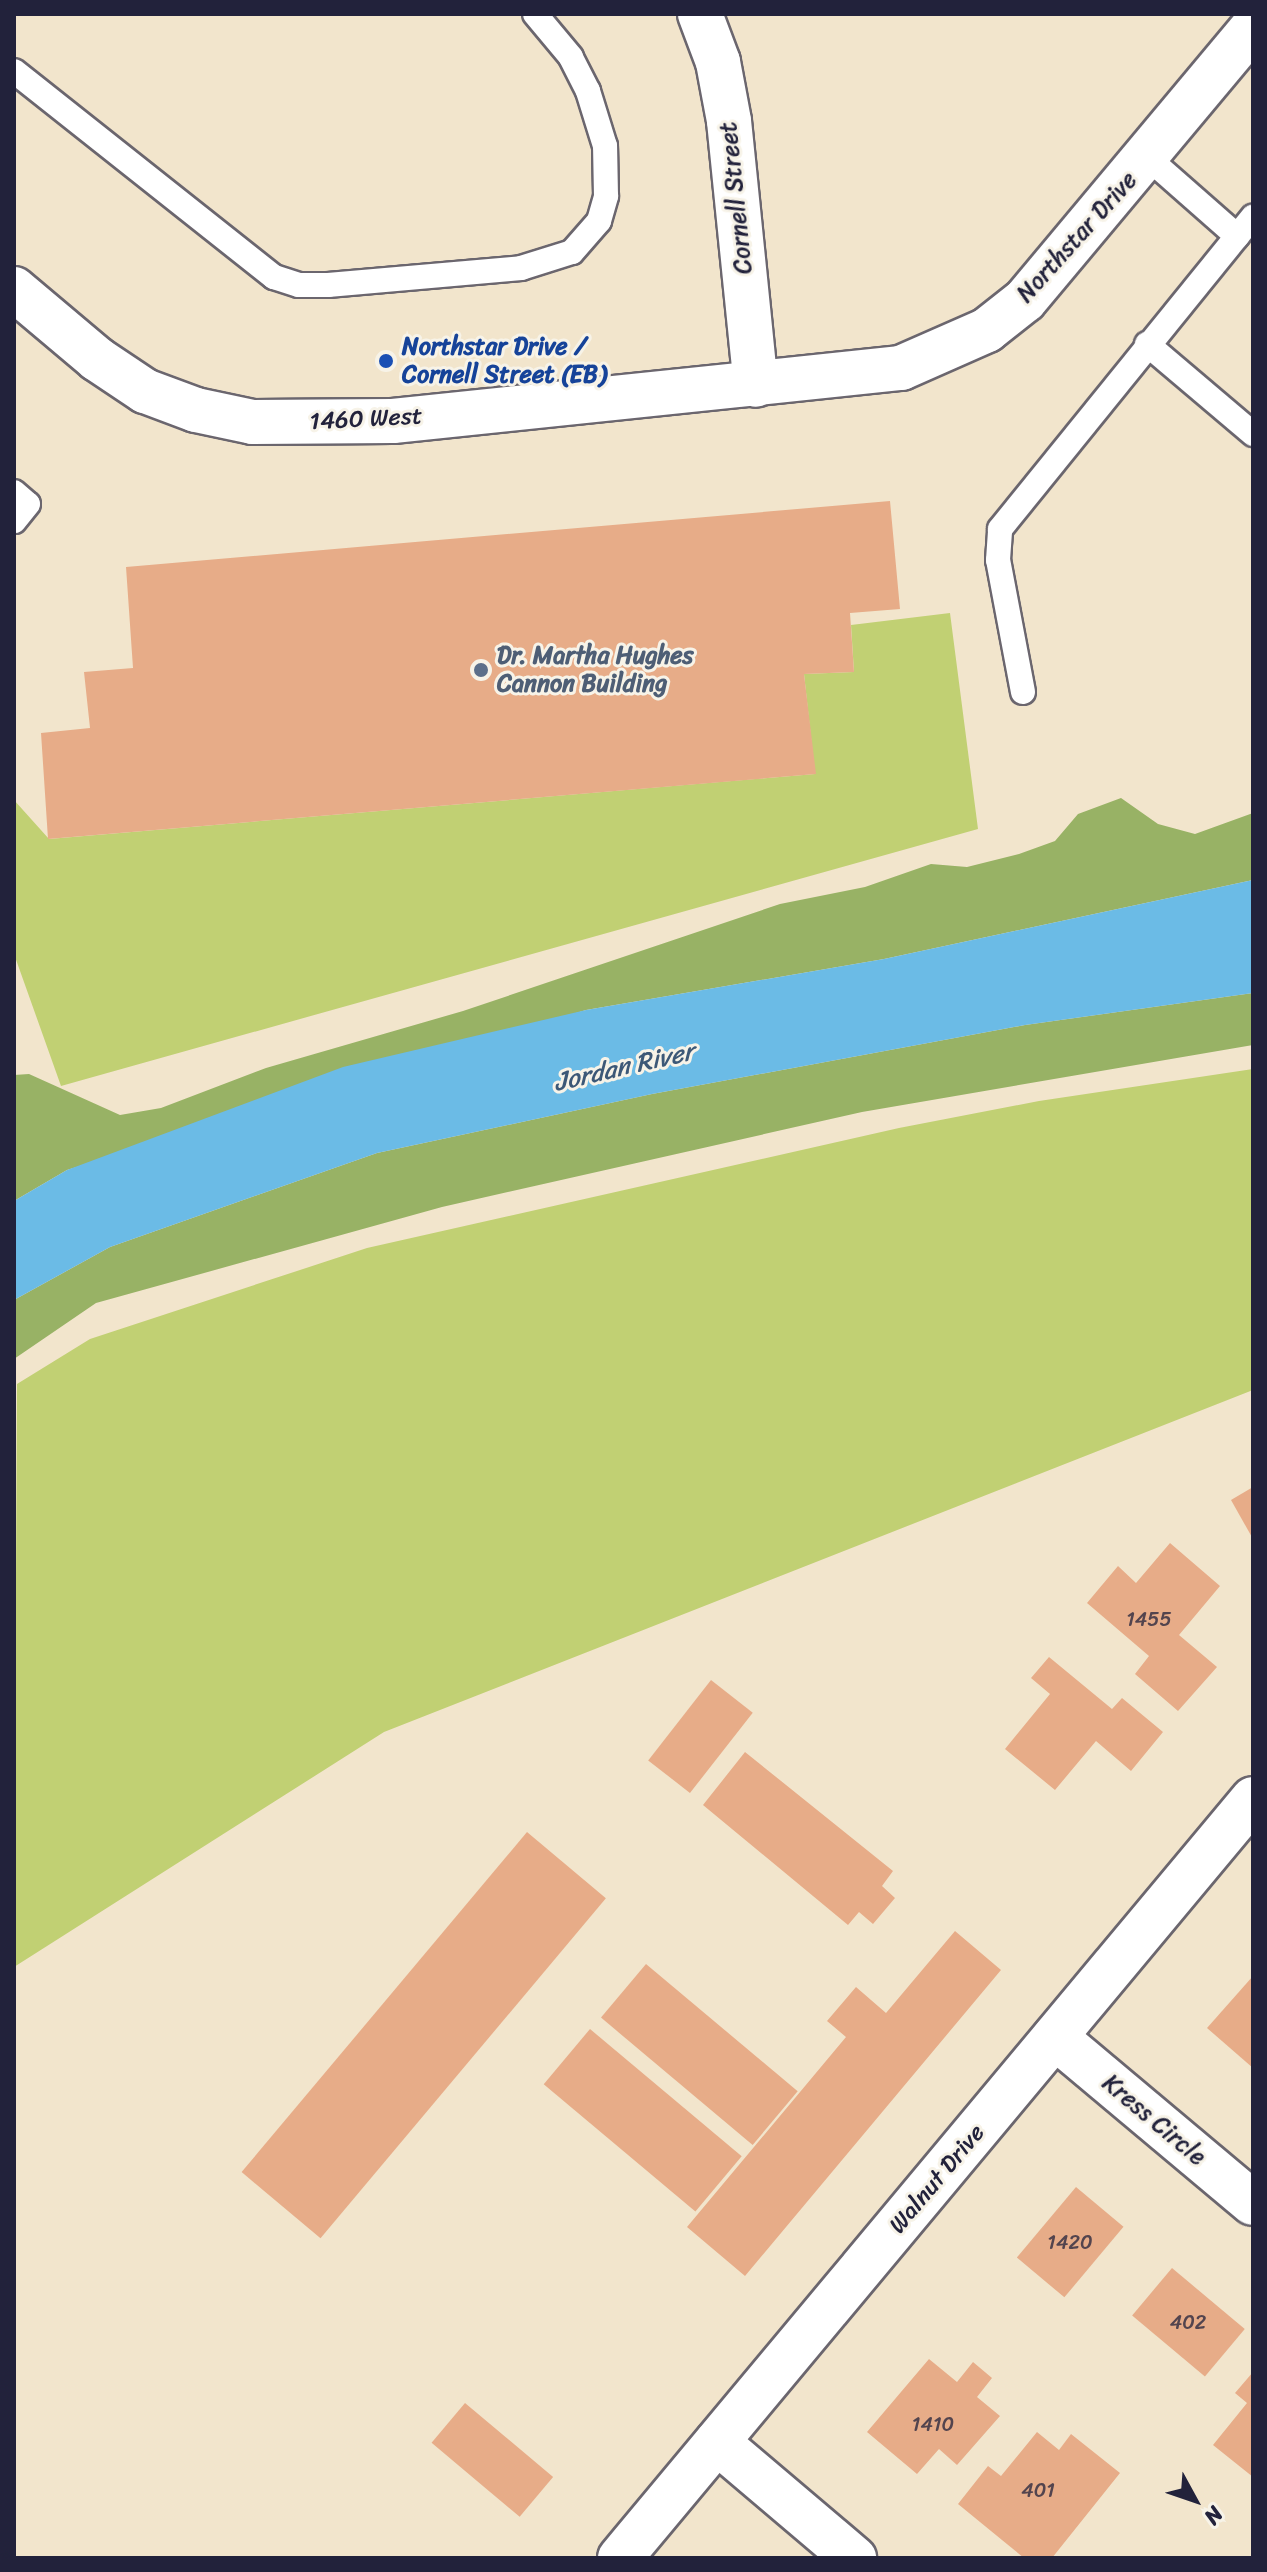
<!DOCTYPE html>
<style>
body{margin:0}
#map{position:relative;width:1267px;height:2572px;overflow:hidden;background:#f2e5cc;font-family:Sriracha,sans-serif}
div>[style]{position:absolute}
.green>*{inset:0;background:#c1d073}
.forest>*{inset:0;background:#98b265}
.water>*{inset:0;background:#6bbbe6}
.building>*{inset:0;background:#e7ac88;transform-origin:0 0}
.roads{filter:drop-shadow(2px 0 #6b666e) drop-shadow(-2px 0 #6b666e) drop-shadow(0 2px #6b666e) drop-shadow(0 -2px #6b666e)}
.service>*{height:24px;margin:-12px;padding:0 12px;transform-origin:12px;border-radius:12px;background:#fff}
.minor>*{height:44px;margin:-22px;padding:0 22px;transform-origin:22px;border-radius:22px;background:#fff}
.dots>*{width:22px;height:22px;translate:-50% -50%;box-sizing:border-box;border:4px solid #f7f3e8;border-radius:50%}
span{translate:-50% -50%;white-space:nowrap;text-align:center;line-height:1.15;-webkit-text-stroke:6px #f7f3e8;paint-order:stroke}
.number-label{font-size:20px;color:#53444e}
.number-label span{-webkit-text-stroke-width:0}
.street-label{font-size:24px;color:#22223b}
.transit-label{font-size:24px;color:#164399;font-weight:700}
.left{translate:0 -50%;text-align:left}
.service-label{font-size:24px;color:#4e5e75;font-weight:700}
.water-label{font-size:26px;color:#3c5877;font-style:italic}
.frame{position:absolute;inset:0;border:16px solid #22223b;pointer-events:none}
.north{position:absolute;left:1155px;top:2460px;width:80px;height:80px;-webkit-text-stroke:6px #f7f3e8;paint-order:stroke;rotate:130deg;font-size:22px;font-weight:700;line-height:32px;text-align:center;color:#22223b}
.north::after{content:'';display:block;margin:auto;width:28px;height:36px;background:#22223b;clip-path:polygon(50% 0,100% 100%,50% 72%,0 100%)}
</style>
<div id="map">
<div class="green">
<i style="clip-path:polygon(950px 613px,978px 829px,61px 1086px,14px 954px,14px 800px,49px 839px,815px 774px,804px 674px,854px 672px,851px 625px)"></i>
<i style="clip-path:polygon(1253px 1069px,1253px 1390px,384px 1732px,14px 1967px,17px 1384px,90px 1339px,367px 1248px,899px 1128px,1039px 1101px)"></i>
</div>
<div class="forest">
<i style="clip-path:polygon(1121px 798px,1158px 824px,1195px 834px,1253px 813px,1253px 880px,884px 959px,586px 1010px,67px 1170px,14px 1201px,14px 1075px,29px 1074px,120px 1115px,161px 1108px,266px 1068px,463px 1011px,780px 904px,865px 887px,931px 864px,967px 867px,1019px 854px,1055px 841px,1078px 814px)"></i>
<i style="clip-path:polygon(1253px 993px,1253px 1045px,862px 1112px,442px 1207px,96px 1303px,14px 1359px,14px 1300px,110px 1247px,377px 1153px,652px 1094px,1025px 1025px)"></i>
</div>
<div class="water">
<i style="clip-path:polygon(1253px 880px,1253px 993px,1025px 1025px,652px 1094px,377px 1153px,110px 1247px,14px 1300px,14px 1201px,67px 1170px,343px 1067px,586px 1010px,884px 959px)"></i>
</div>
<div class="building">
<i style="clip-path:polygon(890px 501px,900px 609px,850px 613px,854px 672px,804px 674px,816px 774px,48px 839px,41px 733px,90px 728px,84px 672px,133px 668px,126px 567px)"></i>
<i style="clip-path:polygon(1253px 1487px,1253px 1539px,1231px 1500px)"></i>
<i style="clip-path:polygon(1170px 1543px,1220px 1586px,1179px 1635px,1217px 1667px,1178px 1711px,1135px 1674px,1149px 1656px,1087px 1603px,1118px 1566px,1136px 1583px)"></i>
<i style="clip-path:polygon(1049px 1657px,1112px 1709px,1122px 1698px,1163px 1732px,1131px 1771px,1096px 1741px,1055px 1790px,1005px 1749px,1050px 1694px,1031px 1678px)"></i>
<i style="left:711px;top:1680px;width:53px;height:102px;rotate:38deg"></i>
<i style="clip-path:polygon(745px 1752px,893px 1871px,882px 1886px,895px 1898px,873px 1924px,859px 1912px,848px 1925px,703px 1805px)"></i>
<i style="left:527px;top:1832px;width:103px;height:444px;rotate:40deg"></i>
<i style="clip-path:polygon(955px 1931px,1001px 1970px,745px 2276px,687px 2227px,846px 2037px,827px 2021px,856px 1987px,886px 2013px)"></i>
<i style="left:646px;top:1964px;width:198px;height:70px;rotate:40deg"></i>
<i style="clip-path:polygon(1253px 1976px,1253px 2068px,1207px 2028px)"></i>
<i style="left:590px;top:2029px;width:198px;height:72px;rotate:40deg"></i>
<i style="left:1076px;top:2187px;width:62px;height:92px;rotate:40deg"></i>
<i style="left:1172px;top:2268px;width:95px;height:62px;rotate:40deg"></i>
<i style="clip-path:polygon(929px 2359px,957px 2382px,973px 2362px,992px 2378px,977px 2397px,1000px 2416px,957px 2465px,939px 2449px,917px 2474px,867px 2432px)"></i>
<i style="clip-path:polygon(1253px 2372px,1253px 2477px,1213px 2445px,1247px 2403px,1235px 2393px)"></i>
<i style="left:465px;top:2403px;width:115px;height:52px;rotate:40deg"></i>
<i style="clip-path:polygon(1037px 2432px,1059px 2450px,1071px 2434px,1120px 2473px,1052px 2558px,1024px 2558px,958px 2504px,988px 2466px,1001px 2476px)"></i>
</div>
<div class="roads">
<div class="service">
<i style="left:14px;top:71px;width:332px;rotate:38.4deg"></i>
<i style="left:274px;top:277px;width:26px;rotate:18deg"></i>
<i style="left:299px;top:285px;width:29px"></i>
<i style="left:328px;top:285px;width:194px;rotate:-5deg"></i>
<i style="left:521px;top:268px;width:53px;rotate:-17.4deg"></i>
<i style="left:572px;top:252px;width:41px;rotate:-48.9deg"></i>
<i style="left:599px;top:221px;width:26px;rotate:-74deg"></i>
<i style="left:606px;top:196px;width:50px;rotate:-91.1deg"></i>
<i style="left:605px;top:146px;width:58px;rotate:-107.2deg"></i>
<i style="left:588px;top:91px;width:38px;rotate:-117deg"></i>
<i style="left:571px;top:57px;width:56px;rotate:-129.9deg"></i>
<i style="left:1147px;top:157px;width:120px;rotate:41.3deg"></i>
<i style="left:1147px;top:344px;width:139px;rotate:40.3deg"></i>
<i style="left:14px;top:492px;width:18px;rotate:41deg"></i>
<i style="left:28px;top:504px;width:22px;rotate:129deg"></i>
<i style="left:1023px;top:692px;width:134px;rotate:-100.7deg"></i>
<i style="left:998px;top:560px;width:31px;rotate:-86deg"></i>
<i style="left:1000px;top:529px;width:402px;rotate:-51deg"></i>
</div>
<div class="minor">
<i style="left:700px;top:14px;width:51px;rotate:69.4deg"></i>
<i style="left:718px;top:62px;width:60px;rotate:79.4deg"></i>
<i style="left:729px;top:121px;width:265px;rotate:84.2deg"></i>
<i style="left:14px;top:289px;width:109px;rotate:40.1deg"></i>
<i style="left:97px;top:359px;width:58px;rotate:33.7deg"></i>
<i style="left:145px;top:391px;width:54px;rotate:20.4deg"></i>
<i style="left:196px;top:410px;width:58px;rotate:11.9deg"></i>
<i style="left:253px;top:422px;width:140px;rotate:-0.4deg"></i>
<i style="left:393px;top:421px;width:511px;rotate:-5.96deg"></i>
<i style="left:901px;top:368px;width:94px;rotate:-23.8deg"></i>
<i style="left:987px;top:330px;width:48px;rotate:-38.3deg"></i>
<i style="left:1025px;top:300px;width:356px;rotate:-50.1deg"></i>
<i style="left:1055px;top:2037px;width:258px;rotate:40deg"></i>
<i style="left:717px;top:2442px;width:180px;rotate:40.3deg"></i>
<i style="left:620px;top:2558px;width:988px;rotate:-50.17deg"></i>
</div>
</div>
<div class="dots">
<i style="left:386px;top:361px;background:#1a4fb4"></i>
<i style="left:481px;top:670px;background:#5c6f8a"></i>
</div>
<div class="number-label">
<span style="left:1149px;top:1619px">1455</span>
<span style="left:1070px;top:2242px">1420</span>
<span style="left:1188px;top:2322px">402</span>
<span style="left:933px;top:2424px">1410</span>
<span style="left:1038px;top:2490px">401</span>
</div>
<div class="street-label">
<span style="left:736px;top:198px;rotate:-96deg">Cornell Street</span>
<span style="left:1077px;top:237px;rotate:-48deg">Northstar Drive</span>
<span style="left:366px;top:419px;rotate:-3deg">1460 West</span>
<span style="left:1154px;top:2120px;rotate:40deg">Kress Circle</span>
<span style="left:937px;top:2179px;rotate:-50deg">Walnut Drive</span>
</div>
<div class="transit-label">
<span class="left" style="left:402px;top:361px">Northstar Drive /<br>Cornell Street (EB)</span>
</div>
<div class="service-label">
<span class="left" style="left:497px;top:670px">Dr. Martha Hughes<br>Cannon Building</span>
</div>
<div class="water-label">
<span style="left:624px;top:1067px;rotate:-13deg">Jordan River</span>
</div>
<div class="frame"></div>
<div class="north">N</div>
</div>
